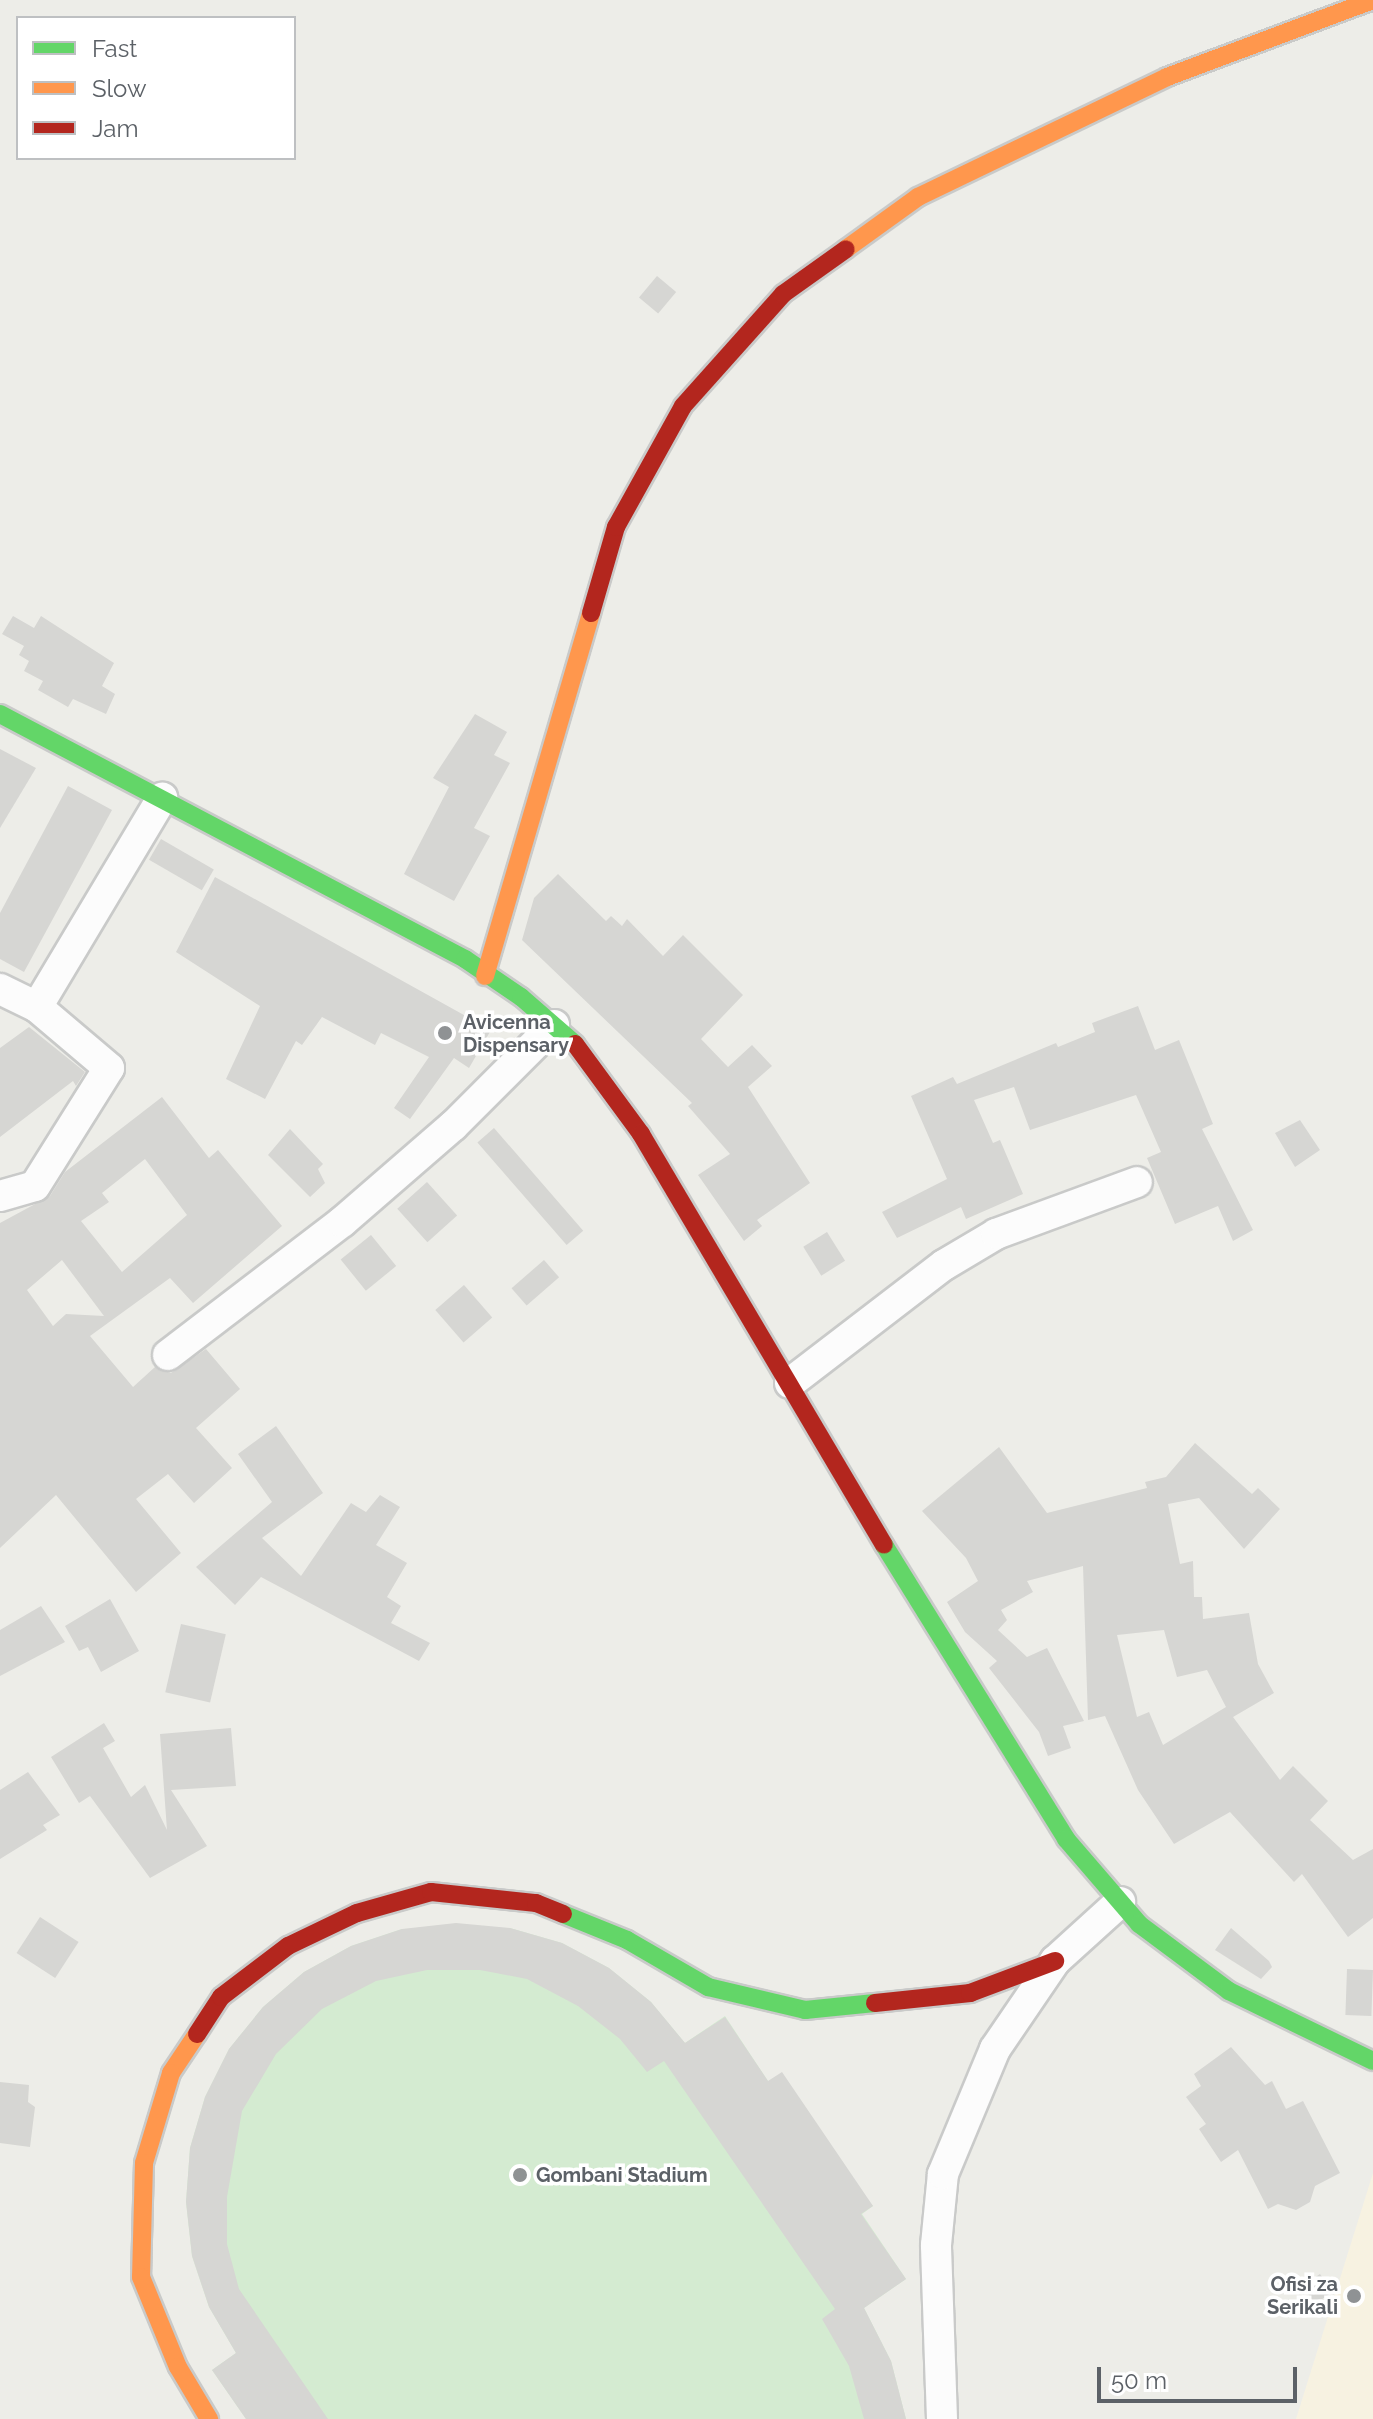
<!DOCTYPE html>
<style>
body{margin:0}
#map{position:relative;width:1373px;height:2419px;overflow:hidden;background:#edede8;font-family:Raleway,sans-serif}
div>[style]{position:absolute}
.commercial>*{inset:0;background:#f7f2e1}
.green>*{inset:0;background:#d4ebd1}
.building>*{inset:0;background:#d6d6d3;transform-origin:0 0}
.roads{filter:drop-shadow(2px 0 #c9cac9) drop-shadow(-2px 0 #c9cac9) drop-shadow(0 2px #c9cac9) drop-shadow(0 -2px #c9cac9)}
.street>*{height:30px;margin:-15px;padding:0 15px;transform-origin:15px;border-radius:15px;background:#fcfcfc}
.fast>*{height:18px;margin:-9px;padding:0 9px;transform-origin:9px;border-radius:9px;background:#63d668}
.slow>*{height:18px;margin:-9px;padding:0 9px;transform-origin:9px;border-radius:9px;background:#ff974d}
.jam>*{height:18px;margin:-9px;padding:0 9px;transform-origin:9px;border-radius:9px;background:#b3261e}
.dots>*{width:22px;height:22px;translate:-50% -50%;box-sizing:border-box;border:4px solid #fff;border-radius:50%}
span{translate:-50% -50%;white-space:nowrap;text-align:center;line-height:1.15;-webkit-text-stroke:7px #fff;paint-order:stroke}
.poi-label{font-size:20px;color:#5c6167;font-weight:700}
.left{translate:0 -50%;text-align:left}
.right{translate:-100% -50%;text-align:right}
.legend{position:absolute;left:16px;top:16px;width:280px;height:144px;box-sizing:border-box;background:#fff;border:2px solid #bec0c2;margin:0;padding:10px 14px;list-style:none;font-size:24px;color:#5c6167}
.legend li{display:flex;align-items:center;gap:16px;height:40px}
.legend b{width:40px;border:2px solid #bec0c2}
.scale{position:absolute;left:1097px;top:2367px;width:200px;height:36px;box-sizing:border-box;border:4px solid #5c6167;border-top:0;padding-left:10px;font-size:24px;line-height:28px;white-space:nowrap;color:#5c6167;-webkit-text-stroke:6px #fff;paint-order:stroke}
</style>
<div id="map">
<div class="commercial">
<i style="clip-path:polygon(1373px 2173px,1373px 2419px,1296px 2419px)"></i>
</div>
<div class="green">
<i style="clip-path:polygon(510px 1928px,562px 1943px,609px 1968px,651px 2002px,685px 2043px,725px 2016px,768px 2081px,873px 2206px,862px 2214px,906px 2279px,864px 2308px,891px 2361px,906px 2419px,246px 2419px,212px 2370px,236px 2353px,209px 2307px,192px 2256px,186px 2202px,190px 2148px,205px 2097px,229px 2049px,263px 2007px,304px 1972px,351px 1946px,402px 1929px)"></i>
</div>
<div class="building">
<i style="left:657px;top:276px;width:25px;height:28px;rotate:40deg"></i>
<i style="clip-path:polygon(13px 616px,34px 628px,41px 616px,114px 663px,102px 686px,115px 694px,106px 714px,73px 699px,68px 707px,38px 690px,43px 681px,24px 671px,29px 661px,19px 655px,24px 646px,2px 634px)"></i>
<i style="clip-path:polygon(475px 714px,507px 732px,494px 755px,510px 763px,474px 828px,490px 836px,454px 901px,404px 874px,449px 787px,433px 778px)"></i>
<i style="clip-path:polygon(0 749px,36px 768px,0 828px)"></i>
<i style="clip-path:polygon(68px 786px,112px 810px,24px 972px,0 959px,0 913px)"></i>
<i style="left:161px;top:839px;width:61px;height:24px;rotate:30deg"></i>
<i style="clip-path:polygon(558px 874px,606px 921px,611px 916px,622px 926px,627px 919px,663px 956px,683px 935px,743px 995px,701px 1039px,728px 1067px,752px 1045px,772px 1066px,748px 1087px,810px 1183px,757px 1220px,762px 1226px,744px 1241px,698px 1175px,730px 1154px,688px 1106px,692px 1103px,522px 940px,534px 898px)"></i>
<i style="clip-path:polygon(215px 877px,491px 1030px,469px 1068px,454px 1058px,410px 1119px,394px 1108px,429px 1057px,381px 1033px,375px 1045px,322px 1017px,302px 1045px,296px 1041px,265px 1099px,226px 1079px,260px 1006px,176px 952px)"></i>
<i style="clip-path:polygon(1138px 1006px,1155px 1050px,1179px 1040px,1213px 1124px,1202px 1129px,1253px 1230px,1233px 1241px,1218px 1206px,1175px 1224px,1147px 1158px,1161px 1152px,1136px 1095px,1030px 1130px,1014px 1087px,974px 1100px,993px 1143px,1000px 1140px,1023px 1194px,966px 1219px,961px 1207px,897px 1238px,882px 1212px,947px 1179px,911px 1096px,953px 1077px,957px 1084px,1056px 1043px,1058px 1047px,1095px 1032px,1092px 1023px)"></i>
<i style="clip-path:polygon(29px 1027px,85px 1072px,76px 1086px,73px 1081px,0 1137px,0 1048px)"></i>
<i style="clip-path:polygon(evenodd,162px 1097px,209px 1158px,218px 1150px,282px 1226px,193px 1303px,170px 1278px,90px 1336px,133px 1387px,155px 1367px,171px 1373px,206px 1349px,240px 1389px,196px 1428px,232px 1468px,194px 1503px,168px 1474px,136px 1499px,181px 1553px,136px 1592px,56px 1495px,0 1548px,0 1223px,50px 1196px,65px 1172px,162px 1097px,145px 1159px,187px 1215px,122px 1272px,81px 1221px,109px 1202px,102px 1193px,145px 1159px,162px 1097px,62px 1260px,104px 1316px,66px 1314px,53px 1326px,27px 1290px,62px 1260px)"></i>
<i style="clip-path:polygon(1300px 1120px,1320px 1150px,1295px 1167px,1275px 1133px)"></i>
<i style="left:494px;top:1128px;width:136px;height:22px;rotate:49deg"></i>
<i style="clip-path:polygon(290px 1129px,323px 1164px,318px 1169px,325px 1183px,310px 1197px,268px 1155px)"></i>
<i style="left:427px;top:1182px;width:45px;height:40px;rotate:48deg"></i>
<i style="left:827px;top:1232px;width:34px;height:28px;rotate:58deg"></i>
<i style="left:371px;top:1235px;width:40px;height:39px;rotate:51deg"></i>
<i style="left:544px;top:1260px;width:23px;height:43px;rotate:49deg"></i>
<i style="left:464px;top:1285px;width:43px;height:38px;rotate:49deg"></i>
<i style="clip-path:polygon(276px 1426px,323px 1493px,262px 1538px,301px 1576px,351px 1503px,366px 1512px,380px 1495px,400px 1507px,376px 1545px,407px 1563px,387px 1597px,401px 1606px,391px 1623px,430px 1643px,419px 1661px,261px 1577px,235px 1605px,196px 1567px,272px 1502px,238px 1454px)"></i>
<i style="clip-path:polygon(evenodd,1195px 1443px,1252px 1494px,1258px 1488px,1280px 1509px,1244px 1549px,1199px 1498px,1168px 1504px,1180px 1564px,1193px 1561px,1194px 1597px,1202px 1597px,1203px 1619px,1249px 1613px,1258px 1664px,1274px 1693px,1233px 1717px,1280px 1780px,1293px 1766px,1328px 1801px,1310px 1820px,1353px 1860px,1373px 1849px,1373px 1918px,1348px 1937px,1302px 1874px,1294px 1882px,1230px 1812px,1174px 1844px,1138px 1790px,1105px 1716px,1088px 1720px,1083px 1566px,1027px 1581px,1033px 1592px,1001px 1610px,1007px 1620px,998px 1630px,1027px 1657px,1047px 1648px,1084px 1721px,1063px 1726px,1071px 1748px,1048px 1756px,1039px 1732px,989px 1668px,997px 1661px,965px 1632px,947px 1602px,978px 1581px,966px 1558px,922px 1511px,999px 1447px,1047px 1513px,1147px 1488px,1145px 1482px,1166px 1477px,1195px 1443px,1164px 1630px,1177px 1677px,1207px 1670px,1226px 1707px,1163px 1745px,1149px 1712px,1137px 1717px,1117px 1635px,1164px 1630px)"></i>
<i style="clip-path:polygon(110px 1599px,139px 1651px,101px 1672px,88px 1647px,79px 1651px,65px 1626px)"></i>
<i style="clip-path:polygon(41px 1606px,65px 1642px,0 1676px,0 1630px)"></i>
<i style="left:181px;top:1624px;width:46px;height:70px;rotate:13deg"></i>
<i style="clip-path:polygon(104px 1723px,115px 1741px,103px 1748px,131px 1797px,145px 1785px,167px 1830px,160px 1734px,231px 1728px,236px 1786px,171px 1790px,207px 1846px,150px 1878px,90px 1796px,79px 1803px,51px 1757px)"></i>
<i style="clip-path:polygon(28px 1772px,60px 1815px,43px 1825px,47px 1830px,0 1859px,0 1790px)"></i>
<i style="left:40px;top:1917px;width:46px;height:43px;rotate:33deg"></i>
<i style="clip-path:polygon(456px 1923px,510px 1928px,562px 1943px,609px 1968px,651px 2002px,685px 2043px,725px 2017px,768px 2081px,782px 2072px,873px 2206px,861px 2214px,906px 2279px,864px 2308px,891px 2361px,906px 2419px,864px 2419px,849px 2366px,822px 2319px,835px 2309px,664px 2061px,647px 2072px,620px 2039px,578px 2006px,527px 1979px,480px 1970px,427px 1970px,376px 1981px,322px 2009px,276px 2054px,242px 2111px,227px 2197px,227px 2244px,239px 2289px,328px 2419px,246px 2419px,212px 2370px,236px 2353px,209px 2307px,192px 2256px,186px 2202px,190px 2148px,205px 2097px,229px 2049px,263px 2007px,304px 1972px,351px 1946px,402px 1929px)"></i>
<i style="clip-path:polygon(1231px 1928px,1269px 1961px,1272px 1967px,1261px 1979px,1215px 1950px)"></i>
<i style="left:1347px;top:1969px;width:26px;height:46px;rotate:2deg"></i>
<i style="clip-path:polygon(1231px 2047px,1265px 2085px,1272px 2081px,1286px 2109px,1303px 2101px,1340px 2173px,1315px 2186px,1310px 2202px,1296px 2210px,1278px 2204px,1268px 2209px,1238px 2150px,1221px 2162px,1199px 2129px,1206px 2124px,1186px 2097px,1201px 2086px,1194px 2074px)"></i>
<i style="clip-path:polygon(0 2082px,29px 2085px,28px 2102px,35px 2107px,30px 2147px,0 2143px)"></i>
<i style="left:1320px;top:2274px;width:22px;height:21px;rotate:56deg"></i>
</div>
<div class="roads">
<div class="street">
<i style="left:0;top:989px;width:41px;rotate:25.9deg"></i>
<i style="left:0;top:1196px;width:36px;rotate:-16deg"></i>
<i style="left:35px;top:1186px;width:139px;rotate:-57.9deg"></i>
<i style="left:109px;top:1068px;width:94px;rotate:-139.7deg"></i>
<i style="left:37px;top:1007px;width:244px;rotate:-59.1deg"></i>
<i style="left:168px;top:1355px;width:219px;rotate:-37.4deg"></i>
<i style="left:342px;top:1222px;width:147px;rotate:-40.9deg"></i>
<i style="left:453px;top:1126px;width:143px;rotate:-45deg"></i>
<i style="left:790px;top:1383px;width:194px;rotate:-37.5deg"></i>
<i style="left:944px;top:1265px;width:61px;rotate:-30.8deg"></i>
<i style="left:996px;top:1234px;width:150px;rotate:-20.2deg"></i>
<i style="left:942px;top:2419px;width:174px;rotate:-92deg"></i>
<i style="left:936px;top:2245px;width:71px;rotate:-84.4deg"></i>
<i style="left:943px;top:2174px;width:135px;rotate:-67.4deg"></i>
<i style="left:995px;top:2049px;width:107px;rotate:-55.7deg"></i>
<i style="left:1055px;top:1961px;width:88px;rotate:-42.2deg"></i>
</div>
<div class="fast">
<i style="left:0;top:714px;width:526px;rotate:27.78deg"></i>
<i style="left:465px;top:959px;width:68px;rotate:34.2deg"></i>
<i style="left:521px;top:997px;width:72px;rotate:41deg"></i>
<i style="left:884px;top:1545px;width:346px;rotate:58.2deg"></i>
<i style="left:1066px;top:1839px;width:112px;rotate:49.3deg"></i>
<i style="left:1139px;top:1924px;width:112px;rotate:36.7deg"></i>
<i style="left:1229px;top:1991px;width:160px;rotate:25.9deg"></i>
<i style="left:563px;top:1914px;width:69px;rotate:22.1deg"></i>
<i style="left:627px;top:1940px;width:94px;rotate:30.1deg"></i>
<i style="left:708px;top:1987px;width:100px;rotate:13.3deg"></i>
<i style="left:805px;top:2010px;width:70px;rotate:-5.7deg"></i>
</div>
<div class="slow">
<i style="left:846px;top:249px;width:89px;rotate:-35.8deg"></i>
<i style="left:918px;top:197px;width:276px;rotate:-25.7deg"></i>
<i style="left:1167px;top:77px;width:220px;rotate:-20.5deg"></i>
<i style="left:485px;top:976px;width:378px;rotate:-73.7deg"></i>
<i style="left:197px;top:2034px;width:47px;rotate:123.7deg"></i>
<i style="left:171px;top:2073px;width:94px;rotate:106.7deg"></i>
<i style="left:144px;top:2163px;width:114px;rotate:91.5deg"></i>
<i style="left:141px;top:2277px;width:97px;rotate:67.7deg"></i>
<i style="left:178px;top:2367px;width:61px;rotate:59.2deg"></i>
</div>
<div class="jam">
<i style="left:591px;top:613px;width:90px;rotate:-73.8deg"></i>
<i style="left:616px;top:527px;width:138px;rotate:-61deg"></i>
<i style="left:683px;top:406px;width:150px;rotate:-48.2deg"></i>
<i style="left:783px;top:294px;width:77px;rotate:-35.5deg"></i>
<i style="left:575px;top:1044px;width:112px;rotate:53.7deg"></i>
<i style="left:641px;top:1134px;width:477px;rotate:59.4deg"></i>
<i style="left:875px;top:2003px;width:96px;rotate:-6deg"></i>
<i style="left:970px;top:1993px;width:91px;rotate:-20.6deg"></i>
<i style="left:197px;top:2034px;width:44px;rotate:-57deg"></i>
<i style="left:221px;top:1997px;width:84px;rotate:-37.3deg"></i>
<i style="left:288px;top:1946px;width:76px;rotate:-25.6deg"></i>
<i style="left:357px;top:1913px;width:77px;rotate:-15.8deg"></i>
<i style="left:431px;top:1892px;width:106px;rotate:6deg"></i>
<i style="left:536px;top:1903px;width:29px;rotate:22deg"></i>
</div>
</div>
<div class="dots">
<i style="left:445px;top:1033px;background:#8f9294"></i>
<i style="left:520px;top:2175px;background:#8f9294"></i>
<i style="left:1354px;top:2296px;background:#8f9294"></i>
</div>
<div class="poi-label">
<span class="left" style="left:463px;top:1034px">Avicenna<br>Dispensary</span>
<span class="left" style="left:536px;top:2175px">Gombani Stadium</span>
<span class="right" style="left:1338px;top:2296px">Ofisi za<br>Serikali</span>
</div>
<ul class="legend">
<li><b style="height:10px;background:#63d668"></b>Fast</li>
<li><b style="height:10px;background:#ff974d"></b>Slow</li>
<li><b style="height:10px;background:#b3261e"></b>Jam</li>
</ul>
<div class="scale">50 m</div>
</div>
